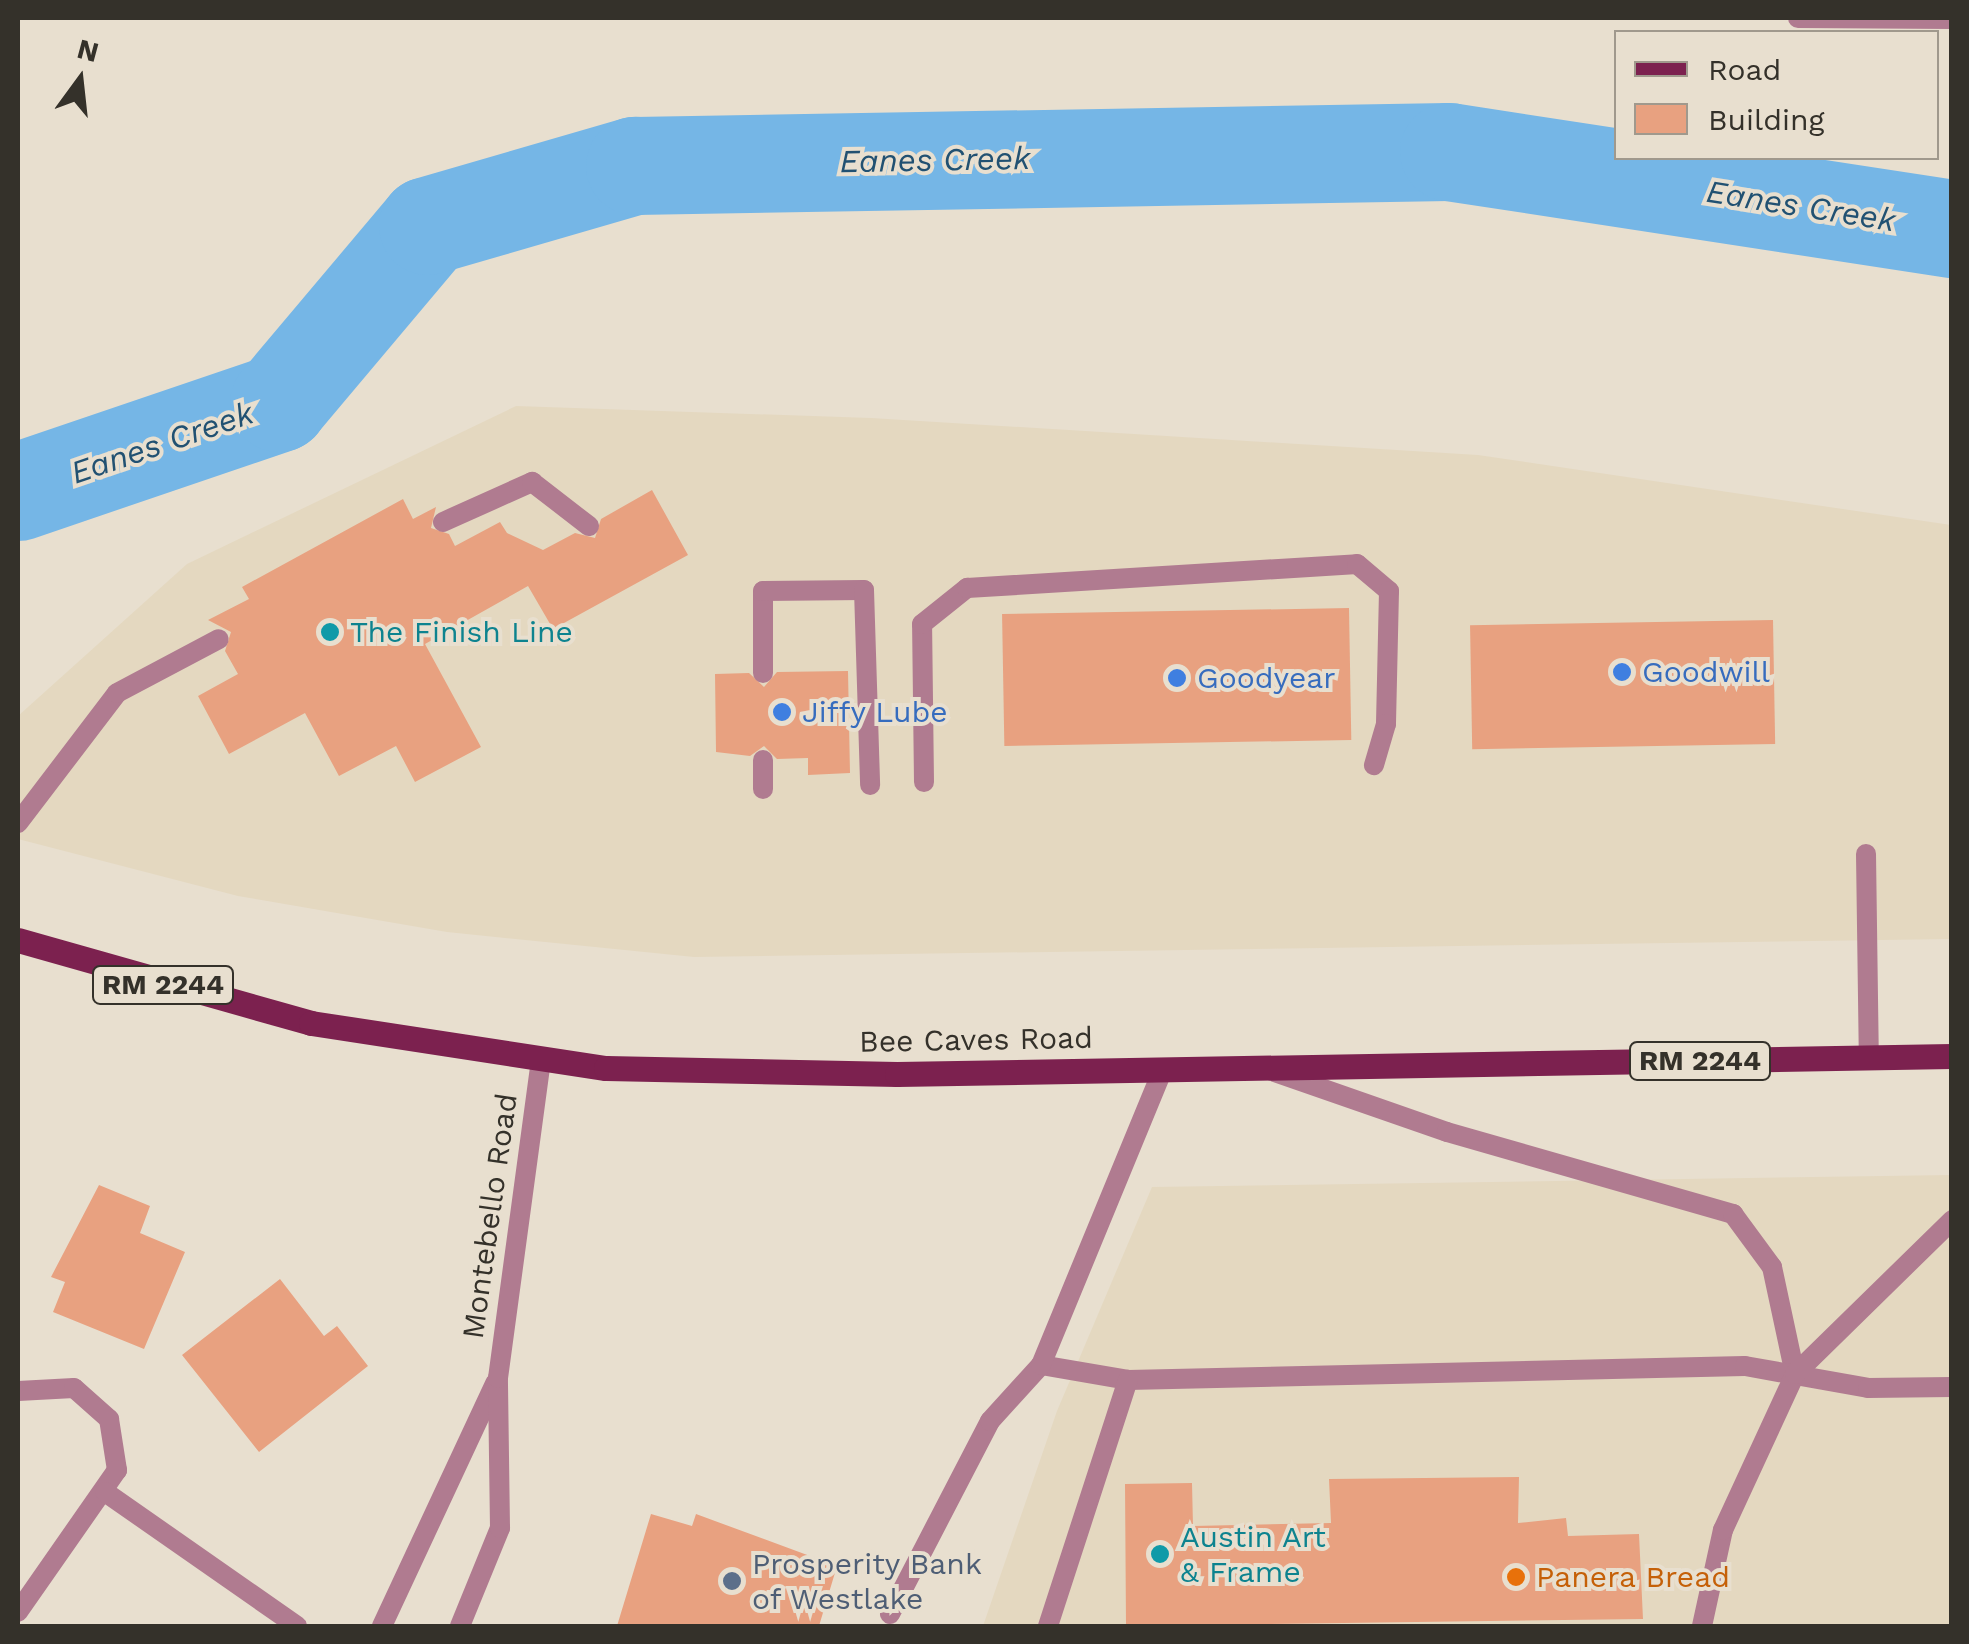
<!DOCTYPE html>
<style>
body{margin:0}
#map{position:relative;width:1969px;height:1644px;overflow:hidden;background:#e8dfcf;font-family:"Work Sans",sans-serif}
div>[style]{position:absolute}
.built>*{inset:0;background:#e4d8c0}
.river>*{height:98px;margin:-49px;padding:0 49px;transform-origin:49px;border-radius:49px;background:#75b6e6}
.building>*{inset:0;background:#e8a180;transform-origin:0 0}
.service>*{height:20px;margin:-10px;padding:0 10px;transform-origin:10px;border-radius:10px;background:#b07b90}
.minor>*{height:20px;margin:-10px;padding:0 10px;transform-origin:10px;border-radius:10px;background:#b07b90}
.primary>*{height:25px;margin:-12.5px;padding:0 12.5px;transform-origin:12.5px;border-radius:12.5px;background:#7c214f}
.dots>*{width:28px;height:28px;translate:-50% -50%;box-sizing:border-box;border:5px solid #e8dfcf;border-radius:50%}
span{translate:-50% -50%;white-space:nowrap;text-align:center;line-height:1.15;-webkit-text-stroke:8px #e8dfcf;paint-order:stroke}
.shield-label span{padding:2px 8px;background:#e8dfcf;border:2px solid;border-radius:8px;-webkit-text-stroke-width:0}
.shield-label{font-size:28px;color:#34312a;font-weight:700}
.culture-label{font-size:30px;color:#0d838f}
.left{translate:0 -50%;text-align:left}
.shop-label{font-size:30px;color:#366cbe}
.street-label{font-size:30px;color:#34312a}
.service-label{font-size:30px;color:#4e5e75}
.food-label{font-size:30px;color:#c56008}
.water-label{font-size:32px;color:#215172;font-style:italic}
.frame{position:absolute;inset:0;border:20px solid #34312a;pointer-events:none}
.legend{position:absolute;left:1614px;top:30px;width:325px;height:130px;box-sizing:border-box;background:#e8dfcf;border:2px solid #a0998d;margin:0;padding:12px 18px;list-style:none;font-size:30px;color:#34312a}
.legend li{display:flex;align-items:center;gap:20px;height:50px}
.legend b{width:50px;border:2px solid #a0998d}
.north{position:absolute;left:30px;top:30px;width:100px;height:100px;-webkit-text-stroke:8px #e8dfcf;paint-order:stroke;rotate:15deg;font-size:28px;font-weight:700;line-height:40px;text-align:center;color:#34312a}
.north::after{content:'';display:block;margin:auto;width:35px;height:45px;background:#34312a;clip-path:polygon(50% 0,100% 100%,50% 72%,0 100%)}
</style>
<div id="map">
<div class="built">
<i style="clip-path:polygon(516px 406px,871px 418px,1478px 455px,1951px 525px,1951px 939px,694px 957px,447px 932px,238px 896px,18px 839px,18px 716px,187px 564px)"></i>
<i style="clip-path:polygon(1951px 1175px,1951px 1626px,983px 1626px,1057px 1411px,1152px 1187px)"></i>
</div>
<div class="river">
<i style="left:18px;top:492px;width:276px;rotate:-18.8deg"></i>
<i style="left:279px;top:403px;width:231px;rotate:-49.9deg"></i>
<i style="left:428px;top:226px;width:216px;rotate:-16.2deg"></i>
<i style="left:635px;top:166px;width:814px;rotate:-0.99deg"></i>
<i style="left:1449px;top:152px;width:509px;rotate:8.7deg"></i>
</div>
<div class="building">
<i style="clip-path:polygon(652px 490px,688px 555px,553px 629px,528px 586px,425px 644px,481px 747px,415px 782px,396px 746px,339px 776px,305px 713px,229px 754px,198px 696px,238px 674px,225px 651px,231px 632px,208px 620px,249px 599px,242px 587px,403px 499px,413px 519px,436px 507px,431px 528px,449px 534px,455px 546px,500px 522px,507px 533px,543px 550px,575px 533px,595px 538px,601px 519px)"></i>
<i style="left:1349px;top:608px;width:132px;height:347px;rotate:89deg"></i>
<i style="left:1773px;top:620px;width:124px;height:303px;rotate:89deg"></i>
<i style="clip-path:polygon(848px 671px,850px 773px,808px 775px,808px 758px,777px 759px,764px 746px,750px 756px,716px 752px,715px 674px,749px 673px,764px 687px,777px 672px)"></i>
<i style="clip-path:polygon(99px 1185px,150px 1206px,140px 1233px,185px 1252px,144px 1349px,53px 1312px,65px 1282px,51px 1277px)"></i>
<i style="clip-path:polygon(280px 1279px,324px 1336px,337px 1326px,368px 1366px,259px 1452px,182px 1355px)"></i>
<i style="clip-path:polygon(1519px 1477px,1518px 1523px,1566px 1518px,1568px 1536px,1639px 1534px,1643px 1619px,1126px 1626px,1125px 1484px,1192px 1483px,1193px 1526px,1331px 1523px,1329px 1479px)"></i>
<i style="clip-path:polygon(651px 1514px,692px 1526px,696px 1514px,837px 1566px,819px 1626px,617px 1626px)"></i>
</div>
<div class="service">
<i style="left:443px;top:522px;width:98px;rotate:-24.2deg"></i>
<i style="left:532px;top:482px;width:72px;rotate:37.7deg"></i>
<i style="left:763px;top:673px;width:82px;rotate:-90deg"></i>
<i style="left:763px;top:591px;width:101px;rotate:-0.6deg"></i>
<i style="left:864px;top:590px;width:195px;rotate:88.2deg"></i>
<i style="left:763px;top:760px;width:29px;rotate:90deg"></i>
<i style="left:924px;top:782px;width:158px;rotate:-90.7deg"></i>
<i style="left:922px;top:624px;width:58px;rotate:-38.7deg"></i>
<i style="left:967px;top:588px;width:391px;rotate:-3.5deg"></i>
<i style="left:1357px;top:564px;width:42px;rotate:40.2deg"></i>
<i style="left:1389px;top:591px;width:133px;rotate:91.3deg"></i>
<i style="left:1386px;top:724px;width:43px;rotate:106.3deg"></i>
<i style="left:18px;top:823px;width:163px;rotate:-52.7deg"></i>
<i style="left:117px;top:693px;width:115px;rotate:-27.9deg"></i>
<i style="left:1866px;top:854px;width:204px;rotate:89.2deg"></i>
<i style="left:1272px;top:1071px;width:185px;rotate:19.2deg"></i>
<i style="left:1447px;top:1132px;width:298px;rotate:16deg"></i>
<i style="left:1733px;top:1214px;width:66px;rotate:53.7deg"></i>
<i style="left:1772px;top:1267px;width:109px;rotate:77.9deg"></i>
<i style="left:1041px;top:1365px;width:88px;rotate:9.8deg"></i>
<i style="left:1128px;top:1380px;width:617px;rotate:-1.3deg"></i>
<i style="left:1745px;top:1366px;width:125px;rotate:10.1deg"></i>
<i style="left:1868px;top:1388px;width:84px;rotate:-0.7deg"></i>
<i style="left:18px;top:1391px;width:56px;rotate:-3.1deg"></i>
<i style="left:74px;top:1388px;width:47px;rotate:41.5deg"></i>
<i style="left:109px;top:1419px;width:52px;rotate:81.1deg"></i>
<i style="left:117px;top:1470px;width:173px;rotate:124.9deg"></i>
<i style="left:105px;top:1492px;width:234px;rotate:34.9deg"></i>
<i style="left:890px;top:1614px;width:217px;rotate:-62.6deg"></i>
<i style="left:990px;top:1421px;width:76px;rotate:-47.7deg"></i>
<i style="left:1041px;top:1365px;width:318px;rotate:-67.6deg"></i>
<i style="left:1048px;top:1626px;width:259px;rotate:-72deg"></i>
<i style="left:1702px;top:1626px;width:98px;rotate:-77.7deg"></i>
<i style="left:1723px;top:1530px;width:172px;rotate:-65.2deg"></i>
<i style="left:1795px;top:1374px;width:220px;rotate:-44.4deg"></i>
</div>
<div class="minor">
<i style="left:1798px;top:18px;width:154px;rotate:0.4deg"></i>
<i style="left:382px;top:1626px;width:267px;rotate:-65deg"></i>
<i style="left:460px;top:1626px;width:106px;rotate:-67.8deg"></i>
<i style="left:500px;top:1528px;width:150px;rotate:-90.8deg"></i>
<i style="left:498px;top:1378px;width:319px;rotate:-82.3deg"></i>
</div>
<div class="primary">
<i style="left:18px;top:940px;width:305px;rotate:15.8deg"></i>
<i style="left:311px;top:1023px;width:298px;rotate:8.7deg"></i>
<i style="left:606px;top:1068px;width:291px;rotate:1.2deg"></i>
<i style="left:897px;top:1074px;width:1055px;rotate:-0.98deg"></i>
</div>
<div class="dots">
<i style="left:330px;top:632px;background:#0f9aa8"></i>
<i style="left:1622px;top:672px;background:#3f7fe0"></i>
<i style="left:1177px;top:678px;background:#3f7fe0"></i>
<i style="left:782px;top:712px;background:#3f7fe0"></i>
<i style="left:1160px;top:1554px;background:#0f9aa8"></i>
<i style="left:1516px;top:1577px;background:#e8710a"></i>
<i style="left:732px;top:1581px;background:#5c6f8a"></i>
</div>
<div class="shield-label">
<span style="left:163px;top:985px">RM 2244</span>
<span style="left:1700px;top:1061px">RM 2244</span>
</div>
<div class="culture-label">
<span class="left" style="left:350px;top:632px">The Finish Line</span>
<span class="left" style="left:1180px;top:1554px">Austin Art<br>&amp; Frame</span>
</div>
<div class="shop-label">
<span class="left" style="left:1642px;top:672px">Goodwill</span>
<span class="left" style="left:1197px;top:678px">Goodyear</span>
<span class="left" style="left:802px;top:712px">Jiffy Lube</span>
</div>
<div class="street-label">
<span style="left:976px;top:1040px;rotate:-1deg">Bee Caves Road</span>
<span style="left:490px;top:1216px;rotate:-82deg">Montebello Road</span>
</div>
<div class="service-label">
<span class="left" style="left:752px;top:1581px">Prosperity Bank<br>of Westlake</span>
</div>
<div class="food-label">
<span class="left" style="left:1536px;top:1577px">Panera Bread</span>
</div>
<div class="water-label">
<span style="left:935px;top:160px;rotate:-1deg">Eanes Creek</span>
<span style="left:1801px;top:206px;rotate:9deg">Eanes Creek</span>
<span style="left:162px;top:443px;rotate:-19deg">Eanes Creek</span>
</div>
<div class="frame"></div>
<ul class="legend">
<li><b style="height:12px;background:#7c214f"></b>Road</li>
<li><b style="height:28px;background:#e8a180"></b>Building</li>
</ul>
<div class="north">N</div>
</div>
